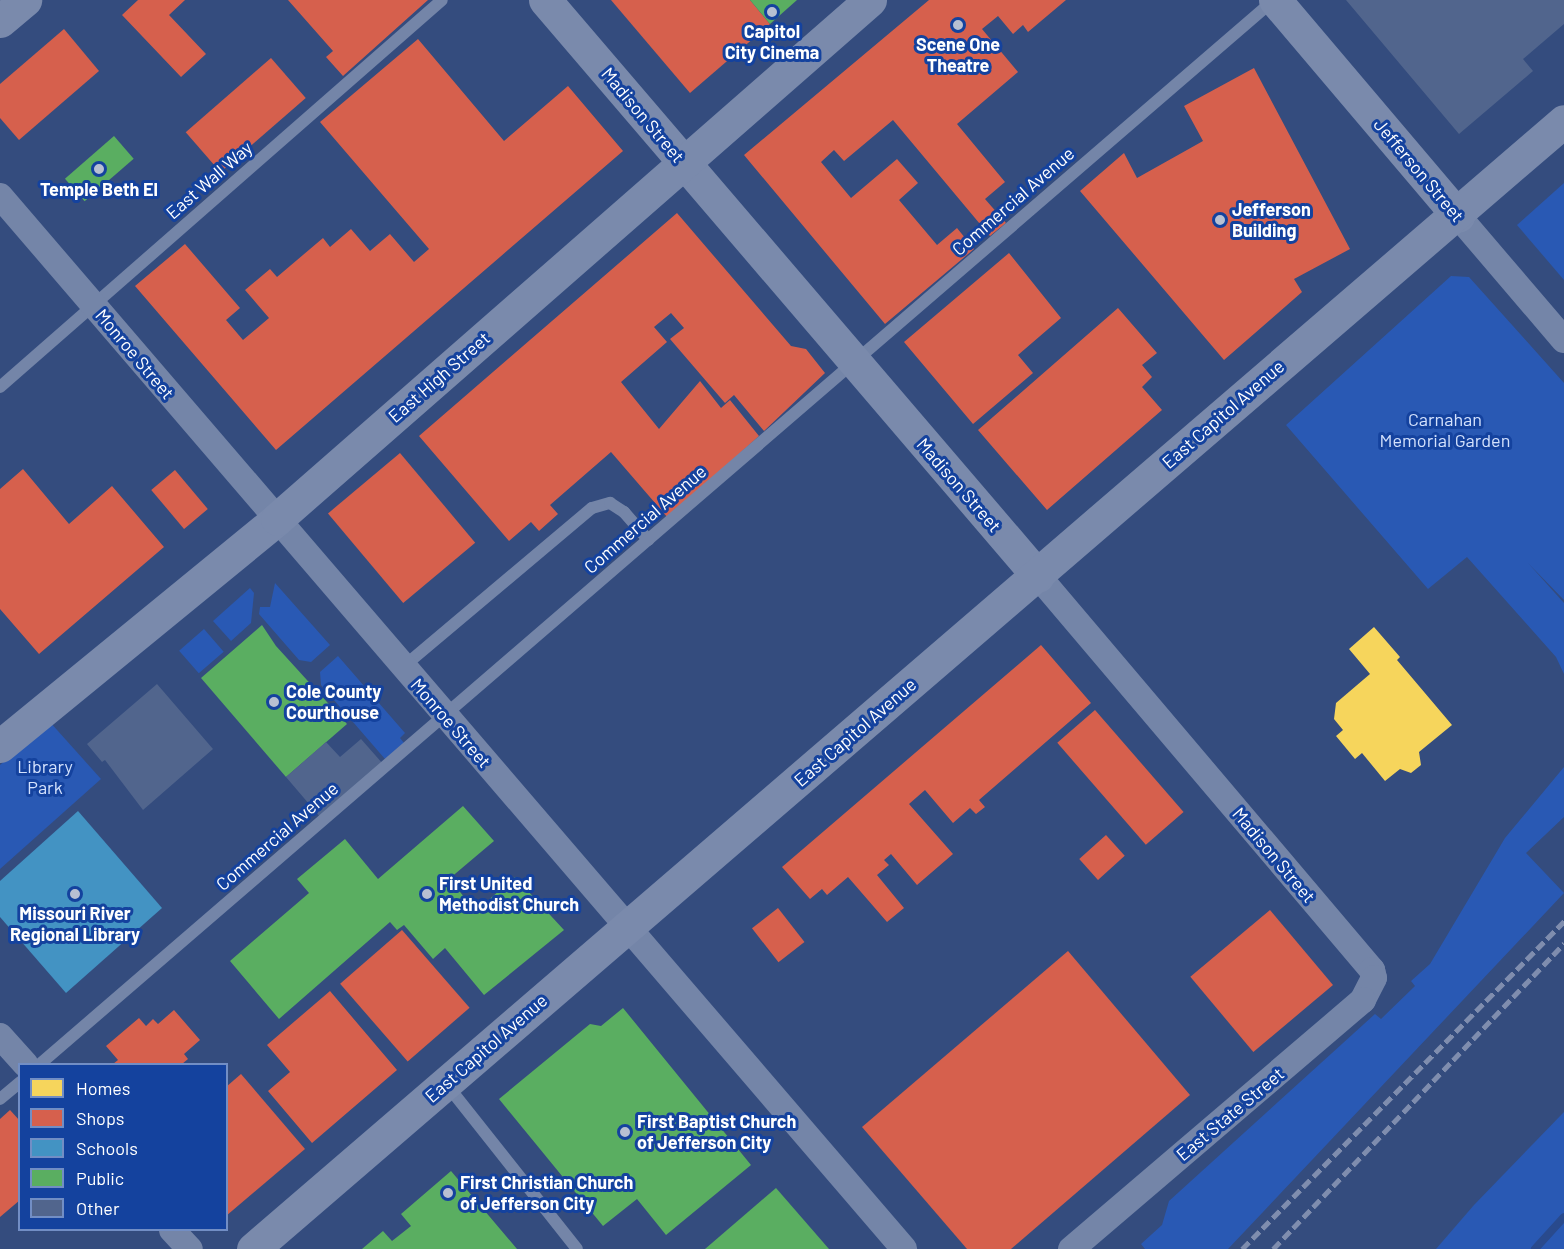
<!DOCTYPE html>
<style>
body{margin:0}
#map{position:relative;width:1564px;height:1249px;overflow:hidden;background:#344c7e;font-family:Barlow,sans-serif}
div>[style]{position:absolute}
.green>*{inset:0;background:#2959b4;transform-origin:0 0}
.homes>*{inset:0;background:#f6d55c}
.shops>*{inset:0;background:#d6604d;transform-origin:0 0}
.schools>*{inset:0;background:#4393c3}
.public>*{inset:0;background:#5aae61;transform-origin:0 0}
.stream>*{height:8px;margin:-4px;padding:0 4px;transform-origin:4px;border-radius:4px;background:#294a8d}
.building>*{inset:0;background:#51658d}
.lane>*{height:12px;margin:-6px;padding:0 6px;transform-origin:6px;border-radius:6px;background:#7485a8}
.street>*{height:26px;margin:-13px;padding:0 13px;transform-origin:13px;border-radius:13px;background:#7485a8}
.secondary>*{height:33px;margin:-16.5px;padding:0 16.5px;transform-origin:16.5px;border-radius:16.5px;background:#7a8aac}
.rail>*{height:4.5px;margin-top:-2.25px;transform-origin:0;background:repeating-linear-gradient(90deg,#7f8dae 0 10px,transparent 0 14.5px)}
.dots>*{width:16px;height:16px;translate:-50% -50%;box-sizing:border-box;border:3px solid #14429e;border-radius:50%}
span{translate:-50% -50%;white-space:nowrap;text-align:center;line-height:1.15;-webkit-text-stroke:6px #14429e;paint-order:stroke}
.poi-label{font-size:18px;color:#fff;font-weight:700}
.left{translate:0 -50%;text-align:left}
.street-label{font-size:18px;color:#fff}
.park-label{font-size:18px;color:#d4e2fd}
.legend{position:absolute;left:18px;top:1063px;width:210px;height:168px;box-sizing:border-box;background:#14429e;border:2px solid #728ec5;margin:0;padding:8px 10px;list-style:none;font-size:18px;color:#fff}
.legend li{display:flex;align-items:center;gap:12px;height:30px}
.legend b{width:30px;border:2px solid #728ec5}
</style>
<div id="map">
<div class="green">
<i style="clip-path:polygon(1564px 183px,1564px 280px,1517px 225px)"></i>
<i style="clip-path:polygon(1451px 276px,1469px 277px,1564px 383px,1564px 600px,1528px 563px,1564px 603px,1564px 674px,1556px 657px,1467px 557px,1428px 589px,1286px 425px)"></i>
<i style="clip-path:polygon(275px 583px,330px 645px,311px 662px,299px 660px,259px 614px,260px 607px,270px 607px)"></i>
<i style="clip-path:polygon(250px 588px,254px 593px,251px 623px,231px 641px,213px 621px)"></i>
<i style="left:204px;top:629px;width:30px;height:33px;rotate:49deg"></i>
<i style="clip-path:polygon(338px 656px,405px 733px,400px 738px,404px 743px,385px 759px,321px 685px,320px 672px)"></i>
<i style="clip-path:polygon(49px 721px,101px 779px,0 869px,0 765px)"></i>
<i style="clip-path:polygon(1564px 767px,1564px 817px,1526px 853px,1564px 893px,1228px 1249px,1145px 1249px,1141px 1244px,1162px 1225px,1169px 1201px,1375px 1014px,1381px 1019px,1415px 986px,1411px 981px,1430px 964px,1505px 838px)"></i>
<i style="clip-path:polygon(1564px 1112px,1564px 1249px,1436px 1249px,1474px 1205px)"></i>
</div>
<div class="homes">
<i style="clip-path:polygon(1374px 627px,1400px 657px,1397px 660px,1452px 725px,1419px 752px,1421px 765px,1411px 773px,1400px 769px,1385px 781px,1362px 753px,1355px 759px,1336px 736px,1343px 730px,1334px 719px,1336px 703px,1370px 674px,1349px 649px)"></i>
</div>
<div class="shops">
<i style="clip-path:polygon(138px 0,185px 0,169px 15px,206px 54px,181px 77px,122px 15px)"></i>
<i style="clip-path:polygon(288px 0,428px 0,343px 76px,326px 57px,333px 51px)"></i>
<i style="clip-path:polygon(611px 0,750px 0,770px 24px,690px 93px)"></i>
<i style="clip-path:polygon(929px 0,1066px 0,1028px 32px,1023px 25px,1013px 34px,998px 16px,982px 29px,1018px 72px,957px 124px,1005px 182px,985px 199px,1006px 223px,990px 236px,893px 120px,844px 161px,834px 150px,821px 162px,851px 198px,897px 159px,918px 183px,899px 200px,937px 245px,957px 228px,974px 249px,885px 324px,744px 155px)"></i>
<i style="clip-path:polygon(64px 29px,99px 71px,19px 140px,0 118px,0 84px)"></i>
<i style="clip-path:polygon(418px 39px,504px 141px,568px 86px,623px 151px,276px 450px,135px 286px,185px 244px,240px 308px,226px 320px,243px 340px,269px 318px,245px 290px,270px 269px,277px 277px,323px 238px,330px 247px,351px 229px,370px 251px,390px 234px,414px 262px,429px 249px,320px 122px)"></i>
<i style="left:271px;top:58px;width:53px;height:113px;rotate:49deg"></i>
<i style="clip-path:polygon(1254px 68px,1350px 249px,1294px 279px,1302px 292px,1224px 360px,1080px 191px,1124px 153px,1137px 178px,1203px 141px,1184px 106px)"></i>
<i style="clip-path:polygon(677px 213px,791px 346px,806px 349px,825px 373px,764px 431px,734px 395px,725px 403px,670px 339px,684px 328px,671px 313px,654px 327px,667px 342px,621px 382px,659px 429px,700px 381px,721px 408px,730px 400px,759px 436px,668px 518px,611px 452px,550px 505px,558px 514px,539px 531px,531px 522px,509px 541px,419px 436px)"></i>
<i style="clip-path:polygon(1009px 253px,1061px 318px,1018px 355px,1033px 373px,973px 424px,904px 342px)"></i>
<i style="clip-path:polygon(1118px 308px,1157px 353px,1142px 365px,1152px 377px,1142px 387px,1162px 410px,1047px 510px,978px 430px)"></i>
<i style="left:400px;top:453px;width:117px;height:94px;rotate:50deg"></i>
<i style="clip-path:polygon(23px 469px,69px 524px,112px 486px,164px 547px,39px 654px,0 609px,0 489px)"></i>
<i style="left:175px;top:470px;width:51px;height:31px;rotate:50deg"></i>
<i style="clip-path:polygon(1041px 645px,1091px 703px,979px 800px,985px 807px,976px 814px,970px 808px,953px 823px,925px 790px,909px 804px,953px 854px,917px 885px,891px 854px,884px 860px,889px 865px,877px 875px,904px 908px,887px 922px,848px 877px,827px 895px,822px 889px,810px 899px,782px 867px)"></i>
<i style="left:1095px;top:710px;width:135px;height:50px;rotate:49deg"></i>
<i style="left:1106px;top:835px;width:28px;height:36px;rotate:48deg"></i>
<i style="left:778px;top:908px;width:43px;height:33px;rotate:52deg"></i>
<i style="left:1270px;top:910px;width:98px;height:104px;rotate:50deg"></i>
<i style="left:402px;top:930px;width:103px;height:82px;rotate:49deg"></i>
<i style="clip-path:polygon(1068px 951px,1190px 1095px,1011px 1249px,967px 1249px,862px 1127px)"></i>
<i style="clip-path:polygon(330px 991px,397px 1070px,312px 1143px,268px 1091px,290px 1072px,267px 1045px)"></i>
<i style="clip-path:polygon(174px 1010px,200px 1040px,184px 1054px,188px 1059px,182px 1064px,113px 1064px,118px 1060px,106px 1046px,139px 1018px,146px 1026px,153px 1019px,158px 1024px)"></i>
<i style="clip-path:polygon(241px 1074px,305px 1149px,226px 1216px,226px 1087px)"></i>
<i style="clip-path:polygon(10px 1110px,20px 1121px,20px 1200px,0 1217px,0 1119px)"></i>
</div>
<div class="schools">
<i style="clip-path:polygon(78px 811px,162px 908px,66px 993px,0 917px,0 881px)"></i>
</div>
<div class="public">
<i style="clip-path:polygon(750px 0,797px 0,770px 24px)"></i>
<i style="left:114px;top:136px;width:30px;height:65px;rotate:49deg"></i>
<i style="clip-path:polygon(262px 625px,276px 646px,347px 724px,286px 777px,201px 678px)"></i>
<i style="clip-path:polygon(463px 806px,494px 841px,449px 879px,476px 911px,515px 877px,564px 930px,484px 995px,445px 948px,433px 959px,404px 925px,397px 930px,390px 922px,279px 1019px,230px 961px,309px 893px,297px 879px,345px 839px,378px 879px)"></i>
<i style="clip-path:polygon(623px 1008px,751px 1165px,666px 1235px,637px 1199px,603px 1226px,499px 1099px,590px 1024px,601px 1026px)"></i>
<i style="clip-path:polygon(451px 1171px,517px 1249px,362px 1249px,383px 1231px,392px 1241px,411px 1226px,401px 1214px)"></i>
<i style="clip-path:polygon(776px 1188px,829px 1249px,705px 1249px)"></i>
</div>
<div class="stream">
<i style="left:1535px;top:1249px;width:43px;rotate:-47.8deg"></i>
</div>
<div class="building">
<i style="clip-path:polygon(1346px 0,1564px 0,1564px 24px,1523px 59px,1533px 71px,1459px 134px)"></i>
<i style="clip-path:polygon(157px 684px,213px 749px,143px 810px,105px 760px,102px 762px,87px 744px)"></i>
<i style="clip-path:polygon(361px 739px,383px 764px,321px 818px,286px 777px,326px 742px,340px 757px)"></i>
</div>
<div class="lane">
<i style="left:0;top:387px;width:587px;rotate:-41.2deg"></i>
<i style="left:403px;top:667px;width:247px;rotate:-40.1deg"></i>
<i style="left:592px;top:508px;width:19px;rotate:-16deg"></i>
<i style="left:610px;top:503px;width:17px;rotate:33deg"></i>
<i style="left:624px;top:512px;width:37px;rotate:49deg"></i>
<i style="left:40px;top:1064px;width:1628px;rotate:-40.77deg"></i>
<i style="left:447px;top:1085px;width:209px;rotate:51.6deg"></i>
<i style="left:0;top:1099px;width:26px;rotate:-40deg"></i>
</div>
<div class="street">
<i style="left:0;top:196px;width:1388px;rotate:49.35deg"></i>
<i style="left:1458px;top:216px;width:163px;rotate:49.5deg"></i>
<i style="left:1038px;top:576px;width:517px;rotate:49.71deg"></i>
<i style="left:1372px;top:970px;width:8px;rotate:76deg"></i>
<i style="left:1374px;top:978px;width:25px;rotate:117deg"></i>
<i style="left:1363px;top:1000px;width:384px;rotate:139.5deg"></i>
<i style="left:0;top:1036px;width:38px;rotate:48deg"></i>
<i style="left:172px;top:1230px;width:26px;rotate:47deg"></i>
</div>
<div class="secondary">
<i style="left:545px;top:0;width:758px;rotate:49.44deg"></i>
<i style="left:1275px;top:0;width:283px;rotate:49.7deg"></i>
<i style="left:0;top:21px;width:33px;rotate:-40deg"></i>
<i style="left:0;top:746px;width:358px;rotate:-39.3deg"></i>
<i style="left:277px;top:519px;width:788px;rotate:-41.19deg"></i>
<i style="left:253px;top:1249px;width:1729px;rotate:-40.71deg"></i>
</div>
<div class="rail">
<i style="left:1242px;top:1249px;width:460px;rotate:-45.5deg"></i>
<i style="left:1273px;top:1249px;width:422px;rotate:-46.4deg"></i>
</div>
<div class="dots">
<i style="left:772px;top:12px;background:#b8c0d2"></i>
<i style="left:958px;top:25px;background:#b8c0d2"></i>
<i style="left:99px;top:169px;background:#b8c0d2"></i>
<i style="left:1220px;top:220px;background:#b8c0d2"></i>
<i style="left:274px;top:702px;background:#b8c0d2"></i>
<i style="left:75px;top:894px;background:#b8c0d2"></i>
<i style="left:427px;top:894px;background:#b8c0d2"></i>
<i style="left:625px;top:1132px;background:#b8c0d2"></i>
<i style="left:448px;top:1193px;background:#b8c0d2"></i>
</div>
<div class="poi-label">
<span style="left:772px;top:42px">Capitol<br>City Cinema</span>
<span style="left:958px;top:55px">Scene One<br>Theatre</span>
<span style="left:99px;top:189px">Temple Beth El</span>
<span class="left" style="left:1232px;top:220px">Jefferson<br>Building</span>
<span class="left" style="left:286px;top:702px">Cole County<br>Courthouse</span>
<span class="left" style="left:439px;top:894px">First United<br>Methodist Church</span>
<span style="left:75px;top:924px">Missouri River<br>Regional Library</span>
<span class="left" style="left:637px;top:1132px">First Baptist Church<br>of Jefferson City</span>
<span class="left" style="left:460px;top:1193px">First Christian Church<br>of Jefferson City</span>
</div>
<div class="street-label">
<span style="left:643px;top:115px;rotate:50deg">Madison Street</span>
<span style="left:1419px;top:170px;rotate:50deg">Jefferson Street</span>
<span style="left:209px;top:180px;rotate:-41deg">East Wall Way</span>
<span style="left:1013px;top:201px;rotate:-41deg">Commercial Avenue</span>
<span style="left:135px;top:354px;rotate:50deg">Monroe Street</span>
<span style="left:439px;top:377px;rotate:-41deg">East High Street</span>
<span style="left:1223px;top:414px;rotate:-41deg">East Capitol Avenue</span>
<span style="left:959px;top:485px;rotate:49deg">Madison Street</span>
<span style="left:645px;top:519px;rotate:-41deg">Commercial Avenue</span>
<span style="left:451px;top:723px;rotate:49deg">Monroe Street</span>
<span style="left:855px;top:732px;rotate:-41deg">East Capitol Avenue</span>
<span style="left:277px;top:836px;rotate:-41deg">Commercial Avenue</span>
<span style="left:1274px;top:855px;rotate:50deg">Madison Street</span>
<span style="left:486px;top:1048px;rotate:-41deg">East Capitol Avenue</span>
<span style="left:1230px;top:1114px;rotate:-40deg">East State Street</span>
</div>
<div class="park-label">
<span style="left:1445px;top:430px">Carnahan<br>Memorial Garden</span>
<span style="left:45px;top:777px">Library<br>Park</span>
</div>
<ul class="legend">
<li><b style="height:16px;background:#f6d55c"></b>Homes</li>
<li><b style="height:16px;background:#d6604d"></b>Shops</li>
<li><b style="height:16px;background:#4393c3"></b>Schools</li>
<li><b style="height:16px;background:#5aae61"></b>Public</li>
<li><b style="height:16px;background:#51658d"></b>Other</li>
</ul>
</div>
